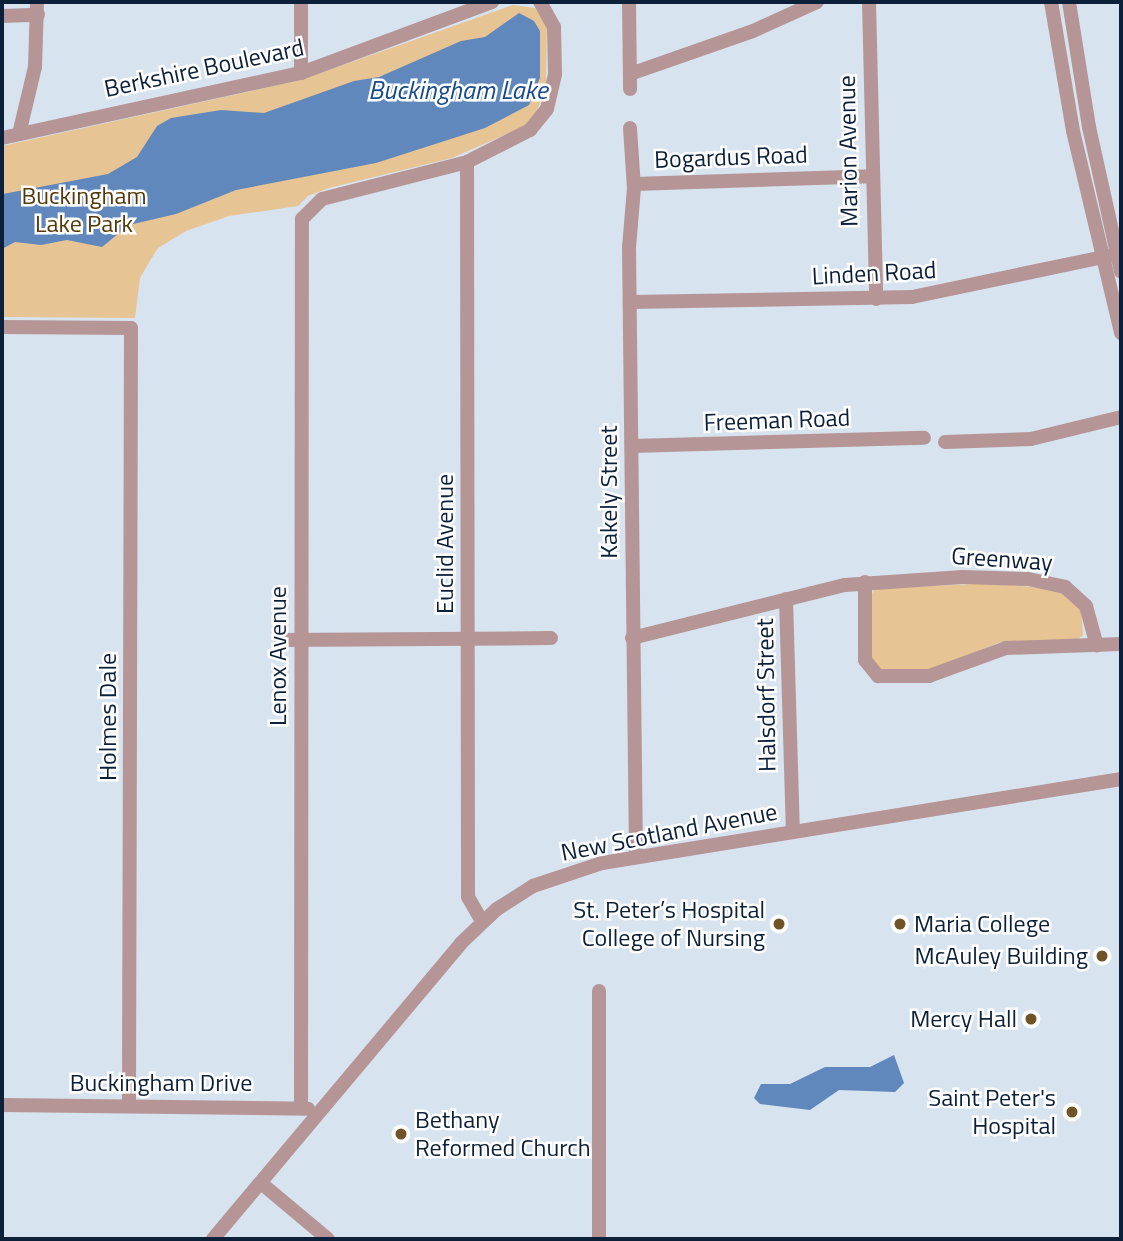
<!DOCTYPE html>
<meta charset="utf-8">
<style>
body{margin:0}
#map{position:relative;width:1123px;height:1241px;overflow:hidden;background:#d8e3f0;font-family:"Titillium Web",sans-serif}
div>[style]{position:absolute}
.green>*{inset:0;background:#e6c494}
.water>*{inset:0;background:#6188bc}
.minor>*{height:14px;margin:-7px;padding:0 7px;transform-origin:7px;border-radius:7px;background:#b69596}
.dots>*{width:19px;height:19px;translate:-50% -50%;box-sizing:border-box;border:4px solid #fff;border-radius:50%}
span{translate:-50% -50%;white-space:nowrap;text-align:center;line-height:1.15;-webkit-text-stroke:5px #fff;paint-order:stroke}
.street-label{font-size:24px;color:#0c2039}
.park-label{font-size:24px;color:#543807}
.poi-label{font-size:24px;color:#0c2039}
.right{translate:-100% -50%;text-align:right}
.left{translate:0 -50%;text-align:left}
.water-label{font-size:26px;color:#174b8c;font-style:italic}
.frame{position:absolute;inset:0;border:4px solid #0c2039;pointer-events:none}
</style>
<div id="map">
<div class="green">
<i style="clip-path:polygon(513px 5px,535px 8px,547px 24px,546px 86px,536px 114px,525px 126px,452px 158px,329px 188px,308px 196px,298px 206px,229px 216px,186px 231px,158px 248px,151px 259px,140px 278px,135px 318px,2px 317px,2px 146px,301px 80px)"></i>
<i style="clip-path:polygon(990px 583px,1061px 590px,1081px 608px,1083px 635px,1076px 641px,1001px 642px,934px 669px,880px 670px,872px 662px,871px 595px,875px 589px)"></i>
</div>
<div class="water">
<i style="clip-path:polygon(519px 13px,534px 21px,540px 31px,540px 78px,529px 105px,485px 128px,376px 163px,236px 190px,176px 214px,129px 225px,102px 247px,67px 240px,41px 245px,15px 242px,2px 249px,3px 194px,108px 174px,137px 157px,157px 126px,171px 118px,221px 110px,264px 113px,354px 81px,379px 77px,461px 41px,485px 37px)"></i>
<i style="clip-path:polygon(894px 1055px,904px 1083px,895px 1092px,839px 1090px,810px 1110px,760px 1104px,754px 1098px,761px 1084px,790px 1084px,825px 1067px,870px 1067px)"></i>
</div>
<div class="minor">
<i style="left:301px;top:2px;width:71px;rotate:90deg"></i>
<i style="left:629px;top:2px;width:87px;rotate:89.3deg"></i>
<i style="left:869px;top:2px;width:297px;rotate:88.6deg"></i>
<i style="left:1051px;top:2px;width:131px;rotate:80.3deg"></i>
<i style="left:1073px;top:131px;width:208px;rotate:76.6deg"></i>
<i style="left:1069px;top:2px;width:127px;rotate:80.9deg"></i>
<i style="left:1089px;top:127px;width:148px;rotate:77.5deg"></i>
<i style="left:2px;top:16px;width:36px;rotate:-2deg"></i>
<i style="left:630px;top:74px;width:130px;rotate:-19.3deg"></i>
<i style="left:753px;top:31px;width:70px;rotate:-24.4deg"></i>
<i style="left:630px;top:128px;width:60px;rotate:86.2deg"></i>
<i style="left:634px;top:188px;width:59px;rotate:94.8deg"></i>
<i style="left:629px;top:247px;width:610px;rotate:89.34deg"></i>
<i style="left:19px;top:134px;width:69px;rotate:-76.6deg"></i>
<i style="left:35px;top:67px;width:65px;rotate:-88.2deg"></i>
<i style="left:2px;top:138px;width:306px;rotate:-12.3deg"></i>
<i style="left:301px;top:73px;width:204px;rotate:-20.4deg"></i>
<i style="left:467px;top:162px;width:735px;rotate:89.92deg"></i>
<i style="left:468px;top:897px;width:28px;rotate:60deg"></i>
<i style="left:634px;top:184px;width:237px;rotate:-1.9deg"></i>
<i style="left:630px;top:302px;width:282px;rotate:-1deg"></i>
<i style="left:912px;top:297px;width:209px;rotate:-11.8deg"></i>
<i style="left:2px;top:327px;width:129px;rotate:0.4deg"></i>
<i style="left:131px;top:328px;width:777px;rotate:90.15deg"></i>
<i style="left:945px;top:442px;width:86px;rotate:-2deg"></i>
<i style="left:1031px;top:439px;width:93px;rotate:-13.7deg"></i>
<i style="left:632px;top:446px;width:292px;rotate:-1.6deg"></i>
<i style="left:865px;top:582px;width:78px;rotate:90deg"></i>
<i style="left:865px;top:660px;width:21px;rotate:51deg"></i>
<i style="left:878px;top:676px;width:51px"></i>
<i style="left:929px;top:676px;width:82px;rotate:-20deg"></i>
<i style="left:1006px;top:648px;width:115px;rotate:-2deg"></i>
<i style="left:786px;top:599px;width:233px;rotate:88.3deg"></i>
<i style="left:632px;top:638px;width:219px;rotate:-14deg"></i>
<i style="left:845px;top:585px;width:118px;rotate:-3.9deg"></i>
<i style="left:963px;top:577px;width:65px;rotate:1.8deg"></i>
<i style="left:1028px;top:579px;width:38px;rotate:12deg"></i>
<i style="left:1065px;top:587px;width:28px;rotate:42deg"></i>
<i style="left:1086px;top:606px;width:41px;rotate:74.6deg"></i>
<i style="left:281px;top:640px;width:270px;rotate:-0.4deg"></i>
<i style="left:2px;top:1105px;width:306px;rotate:0.7deg"></i>
<i style="left:301px;top:1106px;width:887px;rotate:-89.94deg"></i>
<i style="left:302px;top:219px;width:28px;rotate:-45deg"></i>
<i style="left:322px;top:199px;width:150px;rotate:-14.3deg"></i>
<i style="left:467px;top:162px;width:71px;rotate:-26.9deg"></i>
<i style="left:530px;top:130px;width:27px;rotate:-51deg"></i>
<i style="left:547px;top:109px;width:36px;rotate:-77deg"></i>
<i style="left:555px;top:74px;width:47px;rotate:-91.2deg"></i>
<i style="left:554px;top:27px;width:29px;rotate:-119deg"></i>
<i style="left:261px;top:1183px;width:87px;rotate:39.9deg"></i>
<i style="left:213px;top:1239px;width:386px;rotate:-50deg"></i>
<i style="left:461px;top:943px;width:50px;rotate:-43.4deg"></i>
<i style="left:497px;top:909px;width:43px;rotate:-32.6deg"></i>
<i style="left:533px;top:886px;width:73px;rotate:-18.4deg"></i>
<i style="left:602px;top:863px;width:526px;rotate:-9.19deg"></i>
<i style="left:599px;top:1239px;width:248px;rotate:-90deg"></i>
</div>
<div class="dots">
<i style="left:779px;top:924px;background:#705427"></i>
<i style="left:900px;top:924px;background:#705427"></i>
<i style="left:1102px;top:956px;background:#705427"></i>
<i style="left:1031px;top:1019px;background:#705427"></i>
<i style="left:1072px;top:1112px;background:#705427"></i>
<i style="left:401px;top:1134px;background:#705427"></i>
</div>
<div class="street-label">
<span style="left:204px;top:68px;rotate:-12deg">Berkshire Boulevard</span>
<span style="left:848px;top:151px;rotate:-91deg">Marion Avenue</span>
<span style="left:731px;top:157px;rotate:-2deg">Bogardus Road</span>
<span style="left:874px;top:273px;rotate:-3deg">Linden Road</span>
<span style="left:777px;top:420px;rotate:-2deg">Freeman Road</span>
<span style="left:609px;top:492px;rotate:-90deg">Kakely Street</span>
<span style="left:445px;top:544px;rotate:-90deg">Euclid Avenue</span>
<span style="left:1002px;top:559px;rotate:4deg">Greenway</span>
<span style="left:278px;top:656px;rotate:-90deg">Lenox Avenue</span>
<span style="left:766px;top:695px;rotate:-91deg">Halsdorf Street</span>
<span style="left:108px;top:717px;rotate:-90deg">Holmes Dale</span>
<span style="left:669px;top:832px;rotate:-11deg">New Scotland Avenue</span>
<span style="left:161px;top:1083px">Buckingham Drive</span>
</div>
<div class="park-label">
<span style="left:84px;top:210px">Buckingham<br>Lake Park</span>
</div>
<div class="poi-label">
<span class="right" style="left:765px;top:924px">St. Peter’s Hospital<br>College of Nursing</span>
<span class="left" style="left:914px;top:924px">Maria College</span>
<span class="right" style="left:1088px;top:956px">McAuley Building</span>
<span class="right" style="left:1017px;top:1019px">Mercy Hall</span>
<span class="right" style="left:1056px;top:1112px">Saint Peter's<br>Hospital</span>
<span class="left" style="left:415px;top:1134px">Bethany<br>Reformed Church</span>
</div>
<div class="water-label">
<span style="left:458px;top:90px">Buckingham Lake</span>
</div>
<div class="frame"></div>
</div>
